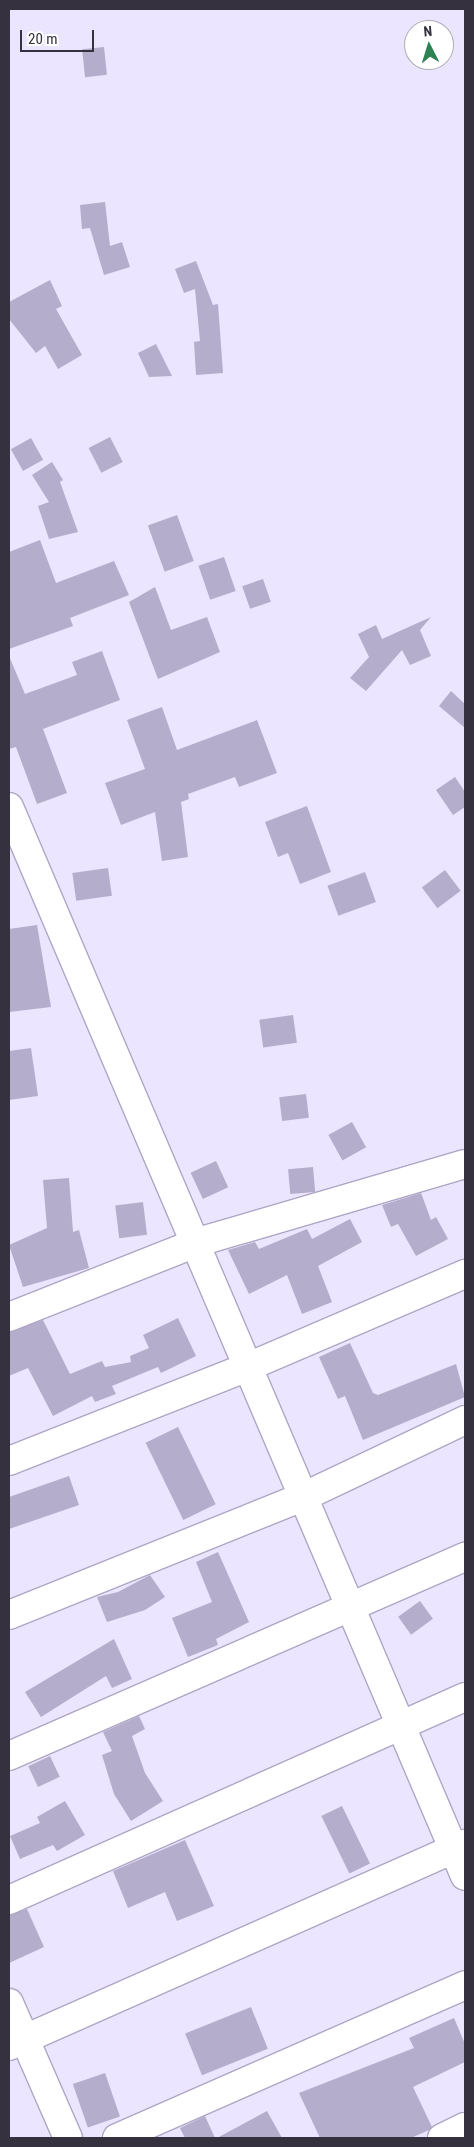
<!DOCTYPE html>
<style>
body{margin:0}
#map{position:relative;width:474px;height:2147px;overflow:hidden;background:#ebe5ff;font-family:"Roboto Condensed",sans-serif}
div>[style]{position:absolute}
.building>*{inset:0;background:#b5adcc;transform-origin:0 0}
.roads{filter:drop-shadow(1px 0 #aea6c5) drop-shadow(-1px 0 #aea6c5) drop-shadow(0 1px #aea6c5) drop-shadow(0 -1px #aea6c5)}
.minor>*{height:28px;margin:-14px;padding:0 14px;transform-origin:14px;border-radius:14px;background:#fff}
span{translate:-50% -50%;white-space:nowrap;text-align:center;line-height:1.15;-webkit-text-stroke:4px #fff;paint-order:stroke}
.frame{position:absolute;inset:0;border:10px solid #35313e;pointer-events:none}
.north{position:absolute;left:404px;top:20px;width:50px;height:50px;box-sizing:border-box;background:#fff;border:1px solid #aeadb2;border-radius:50%;rotate:355deg;font-size:14px;font-weight:700;line-height:20px;text-align:center;color:#35313e}
.north::after{content:'';display:block;margin:auto;width:18px;height:22px;background:#2e8153;clip-path:polygon(50% 0,100% 100%,50% 72%,0 100%)}
.scale{position:absolute;left:20px;top:30px;width:74px;height:22px;box-sizing:border-box;border:2px solid #35313e;border-top:0;padding-left:6px;font-size:15px;line-height:18px;white-space:nowrap;color:#35313e;-webkit-text-stroke:4px #fff;paint-order:stroke}
</style>
<div id="map">
<div class="building">
<i style="left:104px;top:47px;width:28px;height:22px;rotate:84deg"></i>
<i style="clip-path:polygon(105px 202px,110px 246px,122px 242px,130px 267px,104px 275px,90px 228px,82px 229px,80px 205px)"></i>
<i style="clip-path:polygon(196px 261px,213px 305px,218px 304px,223px 373px,196px 375px,194px 342px,200px 341px,195px 289px,184px 293px,175px 269px)"></i>
<i style="clip-path:polygon(50px 280px,62px 306px,56px 309px,82px 355px,58px 369px,45px 346px,36px 353px,9px 319px,9px 302px)"></i>
<i style="clip-path:polygon(156px 344px,172px 376px,149px 377px,138px 353px)"></i>
<i style="left:110px;top:437px;width:28px;height:24px;rotate:63deg"></i>
<i style="left:31px;top:438px;width:25px;height:23px;rotate:61deg"></i>
<i style="clip-path:polygon(52px 462px,63px 480px,60px 482px,78px 532px,49px 539px,38px 506px,49px 502px,32px 475px)"></i>
<i style="left:177px;top:515px;width:49px;height:31px;rotate:70deg"></i>
<i style="clip-path:polygon(40px 540px,56px 583px,114px 561px,129px 595px,70px 618px,73px 626px,9px 649px,9px 552px)"></i>
<i style="left:224px;top:557px;width:36px;height:27px;rotate:71deg"></i>
<i style="left:263px;top:579px;width:24px;height:22px;rotate:71deg"></i>
<i style="clip-path:polygon(155px 587px,171px 630px,207px 617px,220px 652px,158px 679px,129px 602px)"></i>
<i style="clip-path:polygon(431px 617px,420px 630px,431px 656px,410px 665px,402px 650px,366px 691px,350px 678px,369px 657px,358px 634px,376px 625px,382px 639px)"></i>
<i style="clip-path:polygon(102px 651px,120px 700px,43px 729px,67px 793px,37px 804px,16px 747px,9px 749px,9px 656px,25px 694px,77px 675px,72px 662px)"></i>
<i style="clip-path:polygon(451px 691px,465px 704px,465px 728px,439px 706px)"></i>
<i style="clip-path:polygon(162px 707px,177px 750px,257px 720px,277px 773px,239px 787px,235px 777px,188px 794px,189px 799px,181px 802px,188px 857px,162px 861px,155px 812px,121px 825px,105px 783px,145px 769px,127px 720px)"></i>
<i style="clip-path:polygon(455px 777px,465px 792px,465px 807px,453px 815px,436px 790px)"></i>
<i style="clip-path:polygon(307px 806px,331px 872px,300px 884px,288px 853px,278px 857px,265px 822px)"></i>
<i style="left:108px;top:868px;width:28px;height:36px;rotate:82deg"></i>
<i style="left:445px;top:870px;width:26px;height:29px;rotate:53deg"></i>
<i style="left:365px;top:872px;width:32px;height:40px;rotate:70deg"></i>
<i style="clip-path:polygon(37px 925px,51px 1007px,9px 1012px,9px 929px)"></i>
<i style="left:293px;top:1015px;width:28px;height:34px;rotate:82deg"></i>
<i style="clip-path:polygon(31px 1048px,38px 1096px,9px 1100px,9px 1051px)"></i>
<i style="left:306px;top:1094px;width:24px;height:27px;rotate:83deg"></i>
<i style="left:352px;top:1122px;width:29px;height:27px;rotate:61deg"></i>
<i style="left:216px;top:1161px;width:29px;height:28px;rotate:65deg"></i>
<i style="left:313px;top:1167px;width:25px;height:25px;rotate:85deg"></i>
<i style="clip-path:polygon(69px 1178px,73px 1232px,79px 1230px,89px 1268px,23px 1287px,9px 1245px,47px 1228px,43px 1180px)"></i>
<i style="clip-path:polygon(421px 1193px,431px 1220px,436px 1217px,448px 1239px,416px 1256px,398px 1224px,391px 1227px,382px 1205px)"></i>
<i style="left:143px;top:1202px;width:33px;height:28px;rotate:83deg"></i>
<i style="clip-path:polygon(350px 1219px,362px 1242px,318px 1266px,332px 1302px,302px 1314px,287px 1275px,249px 1294px,228px 1250px,255px 1242px,259px 1249px,307px 1229px,312px 1239px)"></i>
<i style="clip-path:polygon(178px 1318px,196px 1356px,161px 1373px,158px 1367px,112px 1386px,116px 1394px,95px 1402px,92px 1396px,53px 1416px,28px 1368px,9px 1376px,9px 1332px,43px 1320px,70px 1374px,102px 1361px,105px 1367px,131px 1362px,130px 1356px,149px 1348px,143px 1335px)"></i>
<i style="clip-path:polygon(350px 1343px,373px 1393px,378px 1395px,456px 1364px,465px 1397px,363px 1440px,345px 1396px,338px 1399px,319px 1357px)"></i>
<i style="left:178px;top:1427px;width:86px;height:36px;rotate:64deg"></i>
<i style="clip-path:polygon(69px 1476px,79px 1505px,9px 1529px,9px 1497px)"></i>
<i style="clip-path:polygon(218px 1552px,249px 1622px,216px 1639px,218px 1645px,188px 1657px,172px 1618px,212px 1602px,196px 1562px)"></i>
<i style="clip-path:polygon(150px 1575px,165px 1597px,145px 1610px,107px 1622px,97px 1597px,118px 1592px)"></i>
<i style="left:420px;top:1601px;width:22px;height:27px;rotate:54deg"></i>
<i style="clip-path:polygon(114px 1639px,132px 1679px,112px 1688px,106px 1676px,41px 1717px,25px 1692px)"></i>
<i style="clip-path:polygon(139px 1716px,145px 1729px,132px 1736px,145px 1773px,163px 1801px,131px 1821px,114px 1794px,102px 1755px,112px 1751px,103px 1732px)"></i>
<i style="left:50px;top:1756px;width:23px;height:24px;rotate:65deg"></i>
<i style="clip-path:polygon(65px 1801px,85px 1835px,57px 1851px,53px 1845px,20px 1859px,10px 1836px,40px 1823px,37px 1817px)"></i>
<i style="left:342px;top:1806px;width:64px;height:23px;rotate:64deg"></i>
<i style="clip-path:polygon(185px 1840px,214px 1906px,177px 1921px,165px 1892px,128px 1908px,113px 1871px)"></i>
<i style="clip-path:polygon(27px 1909px,44px 1947px,9px 1963px,9px 1915px)"></i>
<i style="left:251px;top:2007px;width:45px;height:71px;rotate:68deg"></i>
<i style="clip-path:polygon(454px 2018px,465px 2044px,465px 2062px,413px 2087px,432px 2127px,429px 2130px,411px 2138px,320px 2138px,299px 2093px,414px 2048px,409px 2038px)"></i>
<i style="left:105px;top:2073px;width:46px;height:34px;rotate:71deg"></i>
<i style="clip-path:polygon(267px 2111px,282px 2138px,217px 2138px)"></i>
<i style="clip-path:polygon(205px 2116px,215px 2138px,185px 2138px,180px 2128px)"></i>
</div>
<div class="roads">
<div class="minor">
<i style="left:9px;top:807px;width:1162px;rotate:66.9deg"></i>
<i style="left:9px;top:1317px;width:203px;rotate:-21.6deg"></i>
<i style="left:198px;top:1242px;width:278px;rotate:-16.3deg"></i>
<i style="left:9px;top:1461px;width:259px;rotate:-21.5deg"></i>
<i style="left:250px;top:1366px;width:234px;rotate:-23.2deg"></i>
<i style="left:9px;top:1615px;width:319px;rotate:-21.9deg"></i>
<i style="left:305px;top:1496px;width:177px;rotate:-25.4deg"></i>
<i style="left:9px;top:1756px;width:498px;rotate:-23.6deg"></i>
<i style="left:9px;top:1900px;width:499px;rotate:-24deg"></i>
<i style="left:9px;top:2003px;width:147px;rotate:66.4deg"></i>
<i style="left:9px;top:2046px;width:499px;rotate:-23.9deg"></i>
<i style="left:117px;top:2138px;width:380px;rotate:-23.7deg"></i>
<i style="left:442px;top:2138px;width:25px;rotate:-26deg"></i>
</div>
</div>
<div class="frame"></div>
<div class="north">N</div>
<div class="scale">20 m</div>
</div>
